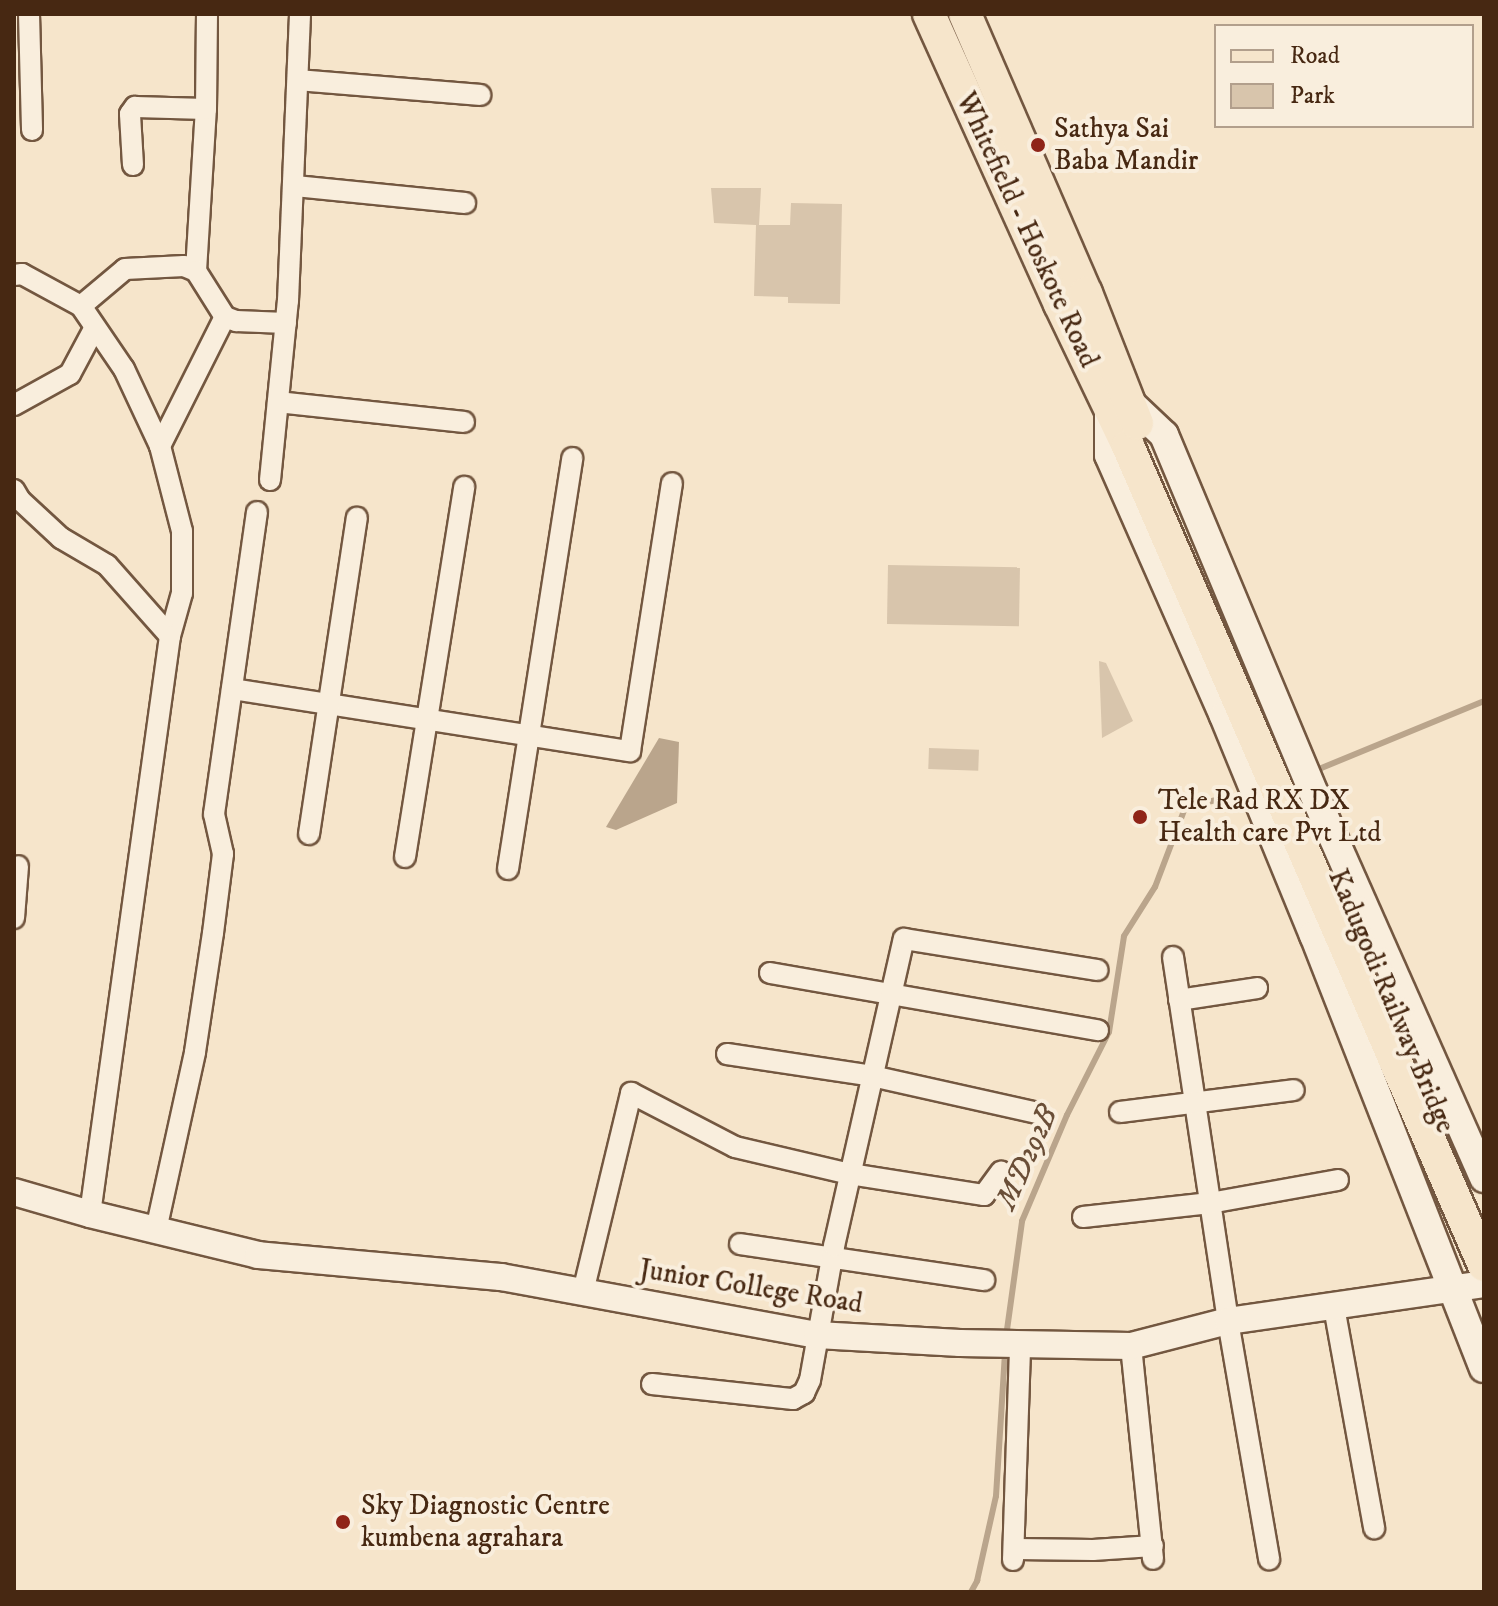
<!DOCTYPE html>
<style>
body{margin:0}
#map{position:relative;width:1498px;height:1606px;overflow:hidden;background:#f6e5cb;font-family:"IM FELL DW Pica",serif}
div>[style]{position:absolute}
.green>*{inset:0;background:#d8c5ac;transform-origin:0 0}
.water>*{inset:0;background:#baa58c}
.stream>*{height:6px;margin:-3px;padding:0 3px;transform-origin:3px;border-radius:3px;background:#baa58c}
.roads{filter:drop-shadow(2px 0 #735740) drop-shadow(-2px 0 #735740) drop-shadow(0 2px #735740) drop-shadow(0 -2px #735740)}
.minor>*{height:20px;margin:-10px;padding:0 10px;transform-origin:10px;border-radius:10px;background:#f9eedd}
.tertiary>*{height:26px;margin:-13px;padding:0 13px;transform-origin:13px;border-radius:13px;background:#f9eedd}
.secondary>*{height:28px;margin:-14px;padding:0 14px;transform-origin:14px;border-radius:14px;background:#f9eedd}
.primary>*{height:32px;margin:-16px;padding:0 16px;transform-origin:16px;border-radius:16px;background:#f6e5cb}
.dots>*{width:22px;height:22px;translate:-50% -50%;box-sizing:border-box;border:4px solid #f9eedd;border-radius:50%}
span{translate:-50% -50%;white-space:nowrap;text-align:center;line-height:1.15;-webkit-text-stroke:8px #f9eedd;paint-order:stroke}
.poi-label{font-size:28px;color:#472812}
.left{translate:0 -50%;text-align:left}
.street-label{font-size:28px;color:#472812}
.water-label{font-size:30px;color:#6a4e37;font-style:italic}
.frame{position:absolute;inset:0;border:16px solid #472812;pointer-events:none}
.legend{position:absolute;left:1214px;top:24px;width:260px;height:104px;box-sizing:border-box;background:#f9eedd;border:2px solid #b29f8c;margin:0;padding:10px 14px;list-style:none;font-size:24px;color:#472812}
.legend li{display:flex;align-items:center;gap:16px;height:40px}
.legend b{width:40px;border:2px solid #b29f8c}
</style>
<div id="map">
<div class="green">
<i style="clip-path:polygon(711px 188px,761px 188px,759px 225px,790px 225px,791px 203px,842px 204px,840px 304px,788px 303px,788px 297px,754px 296px,756px 225px,714px 223px)"></i>
<i style="left:888px;top:565px;width:132px;height:59px;rotate:1deg"></i>
<i style="clip-path:polygon(1099px 661px,1106px 663px,1133px 721px,1102px 738px)"></i>
<i style="left:929px;top:748px;width:50px;height:21px;rotate:2deg"></i>
</div>
<div class="water">
<i style="clip-path:polygon(659px 738px,679px 742px,677px 803px,616px 830px,606px 827px)"></i>
</div>
<div class="stream">
<i style="left:1319px;top:769px;width:178px;rotate:-22.4deg"></i>
<i style="left:1006px;top:1337px;width:117px;rotate:-82.1deg"></i>
<i style="left:1022px;top:1221px;width:115px;rotate:-67deg"></i>
<i style="left:1067px;top:1115px;width:93px;rotate:-63.2deg"></i>
<i style="left:1109px;top:1032px;width:97px;rotate:-81.1deg"></i>
<i style="left:1124px;top:936px;width:58px;rotate:-57.7deg"></i>
<i style="left:1155px;top:887px;width:85px;rotate:-69.2deg"></i>
<i style="left:1185px;top:808px;width:48px;rotate:-14.6deg"></i>
<i style="left:971px;top:1592px;width:13px;rotate:-61deg"></i>
<i style="left:977px;top:1581px;width:87px;rotate:-77.4deg"></i>
<i style="left:996px;top:1496px;width:144px;rotate:-86.4deg"></i>
</div>
<div class="roads">
<div class="minor">
<i style="left:29px;top:14px;width:116px;rotate:88.5deg"></i>
<i style="left:298px;top:80px;width:183px;rotate:4.7deg"></i>
<i style="left:133px;top:165px;width:51px;rotate:-93.4deg"></i>
<i style="left:130px;top:114px;width:9px;rotate:-54deg"></i>
<i style="left:135px;top:107px;width:71px;rotate:1.6deg"></i>
<i style="left:295px;top:186px;width:171px;rotate:5.7deg"></i>
<i style="left:196px;top:271px;width:162px;rotate:-86.5deg"></i>
<i style="left:206px;top:109px;width:95px;rotate:-89.4deg"></i>
<i style="left:14px;top:275px;width:8px;rotate:-7deg"></i>
<i style="left:22px;top:274px;width:67px;rotate:28.5deg"></i>
<i style="left:81px;top:306px;width:76px;rotate:55.7deg"></i>
<i style="left:124px;top:369px;width:85px;rotate:64.9deg"></i>
<i style="left:160px;top:446px;width:88px;rotate:75.5deg"></i>
<i style="left:182px;top:531px;width:62px;rotate:90deg"></i>
<i style="left:182px;top:593px;width:45px;rotate:105.6deg"></i>
<i style="left:81px;top:306px;width:57px;rotate:-40.1deg"></i>
<i style="left:125px;top:269px;width:59px;rotate:-2.9deg"></i>
<i style="left:184px;top:266px;width:13px;rotate:23deg"></i>
<i style="left:196px;top:271px;width:54px;rotate:57.8deg"></i>
<i style="left:225px;top:317px;width:12px;rotate:20deg"></i>
<i style="left:236px;top:321px;width:50px;rotate:2.3deg"></i>
<i style="left:278px;top:402px;width:187px;rotate:6.1deg"></i>
<i style="left:14px;top:405px;width:64px;rotate:-29deg"></i>
<i style="left:70px;top:374px;width:51px;rotate:-61.9deg"></i>
<i style="left:160px;top:446px;width:144px;rotate:-63.3deg"></i>
<i style="left:270px;top:480px;width:180px;rotate:-84.3deg"></i>
<i style="left:288px;top:301px;width:287px;rotate:-87.6deg"></i>
<i style="left:14px;top:490px;width:12px;rotate:59deg"></i>
<i style="left:20px;top:500px;width:56px;rotate:42.8deg"></i>
<i style="left:61px;top:538px;width:53px;rotate:30.4deg"></i>
<i style="left:107px;top:565px;width:95px;rotate:48.4deg"></i>
<i style="left:170px;top:636px;width:584px;rotate:97.88deg"></i>
<i style="left:232px;top:689px;width:403px;rotate:8.9deg"></i>
<i style="left:630px;top:751px;width:271px;rotate:-81.1deg"></i>
<i style="left:309px;top:834px;width:320px;rotate:-81.4deg"></i>
<i style="left:405px;top:857px;width:375px;rotate:-80.9deg"></i>
<i style="left:508px;top:869px;width:416px;rotate:-81.1deg"></i>
<i style="left:14px;top:918px;width:52px;rotate:-85.6deg"></i>
<i style="left:1173px;top:957px;width:368px;rotate:81.4deg"></i>
<i style="left:1228px;top:1321px;width:242px;rotate:80.2deg"></i>
<i style="left:770px;top:973px;width:333px;rotate:9.9deg"></i>
<i style="left:1179px;top:1000px;width:79px;rotate:-8.7deg"></i>
<i style="left:727px;top:1054px;width:147px;rotate:8.6deg"></i>
<i style="left:872px;top:1076px;width:169px;rotate:12.6deg"></i>
<i style="left:1120px;top:1112px;width:175px;rotate:-7.2deg"></i>
<i style="left:1083px;top:1217px;width:128px;rotate:-6.3deg"></i>
<i style="left:1210px;top:1203px;width:130px;rotate:-10.2deg"></i>
<i style="left:156px;top:1230px;width:182px;rotate:-77.6deg"></i>
<i style="left:195px;top:1052px;width:120px;rotate:-81.4deg"></i>
<i style="left:213px;top:933px;width:80px;rotate:-82.8deg"></i>
<i style="left:223px;top:854px;width:41px;rotate:-102.7deg"></i>
<i style="left:214px;top:814px;width:305px;rotate:-81.9deg"></i>
<i style="left:740px;top:1244px;width:247px;rotate:8.4deg"></i>
<i style="left:583px;top:1292px;width:205px;rotate:-76.4deg"></i>
<i style="left:631px;top:1093px;width:117px;rotate:27.4deg"></i>
<i style="left:735px;top:1147px;width:118px;rotate:13.2deg"></i>
<i style="left:850px;top:1174px;width:136px;rotate:8.9deg"></i>
<i style="left:984px;top:1195px;width:29px;rotate:-54deg"></i>
<i style="left:1334px;top:1307px;width:225px;rotate:79.7deg"></i>
<i style="left:1131px;top:1346px;width:214px;rotate:84.1deg"></i>
<i style="left:652px;top:1384px;width:142px;rotate:6.1deg"></i>
<i style="left:793px;top:1399px;width:13px;rotate:-29deg"></i>
<i style="left:804px;top:1393px;width:14px;rotate:-65deg"></i>
<i style="left:810px;top:1380px;width:136px;rotate:-79.8deg"></i>
<i style="left:834px;top:1246px;width:315px;rotate:-77.2deg"></i>
<i style="left:904px;top:939px;width:196px;rotate:9.1deg"></i>
<i style="left:1016px;top:1549px;width:77px;rotate:0.7deg"></i>
<i style="left:1093px;top:1550px;width:60px;rotate:-3.8deg"></i>
<i style="left:1013px;top:1560px;width:216px;rotate:-88.1deg"></i>
</div>
<div class="tertiary">
<i style="left:14px;top:1192px;width:79px;rotate:16.1deg"></i>
<i style="left:90px;top:1214px;width:173px;rotate:13.7deg"></i>
<i style="left:258px;top:1255px;width:244px;rotate:5.2deg"></i>
<i style="left:501px;top:1277px;width:321px;rotate:10.4deg"></i>
<i style="left:817px;top:1335px;width:143px;rotate:3.2deg"></i>
<i style="left:960px;top:1343px;width:171px;rotate:1deg"></i>
<i style="left:1131px;top:1346px;width:100px;rotate:-14.5deg"></i>
<i style="left:1228px;top:1321px;width:259px;rotate:-8.2deg"></i>
</div>
<div class="secondary">
<i style="left:1129px;top:402px;width:48px;rotate:43.3deg"></i>
<i style="left:1164px;top:435px;width:389px;rotate:67.3deg"></i>
<i style="left:1314px;top:794px;width:420px;rotate:66.1deg"></i>
<i style="left:1109px;top:409px;width:46px;rotate:90deg"></i>
<i style="left:1109px;top:455px;width:285px;rotate:66.2deg"></i>
<i style="left:1224px;top:716px;width:237px;rotate:67.7deg"></i>
<i style="left:1314px;top:935px;width:465px;rotate:68.6deg"></i>
</div>
<div class="primary">
<i style="left:929px;top:14px;width:318px;rotate:65.7deg"></i>
<i style="left:1060px;top:304px;width:157px;rotate:64.4deg"></i>
<i style="left:1128px;top:446px;width:893px;rotate:66.51deg"></i>
<i style="left:965px;top:14px;width:304px;rotate:66.6deg"></i>
<i style="left:1086px;top:293px;width:140px;rotate:68.6deg"></i>
</div>
</div>
<div class="dots">
<i style="left:1038px;top:145px;background:#8f2418"></i>
<i style="left:1140px;top:817px;background:#8f2418"></i>
<i style="left:343px;top:1522px;background:#8f2418"></i>
</div>
<div class="poi-label">
<span class="left" style="left:1054px;top:145px">Sathya Sai<br>Baba Mandir</span>
<span class="left" style="left:1158px;top:817px">Tele Rad RX DX<br>Health care Pvt Ltd</span>
<span class="left" style="left:361px;top:1522px">Sky Diagnostic Centre<br>kumbena agrahara</span>
</div>
<div class="street-label">
<span style="left:1027px;top:230px;rotate:65deg">Whitefield - Hoskote Road</span>
<span style="left:1391px;top:1001px;rotate:67deg">Kadugodi Railway Bridge</span>
<span style="left:751px;top:1287px;rotate:9deg">Junior College Road</span>
</div>
<div class="water-label">
<span style="left:1028px;top:1158px;rotate:-66deg">MD292B</span>
</div>
<div class="frame"></div>
<ul class="legend">
<li><b style="height:10px;background:#f6e5cb"></b>Road</li>
<li><b style="height:22px;background:#d8c5ac"></b>Park</li>
</ul>
</div>
